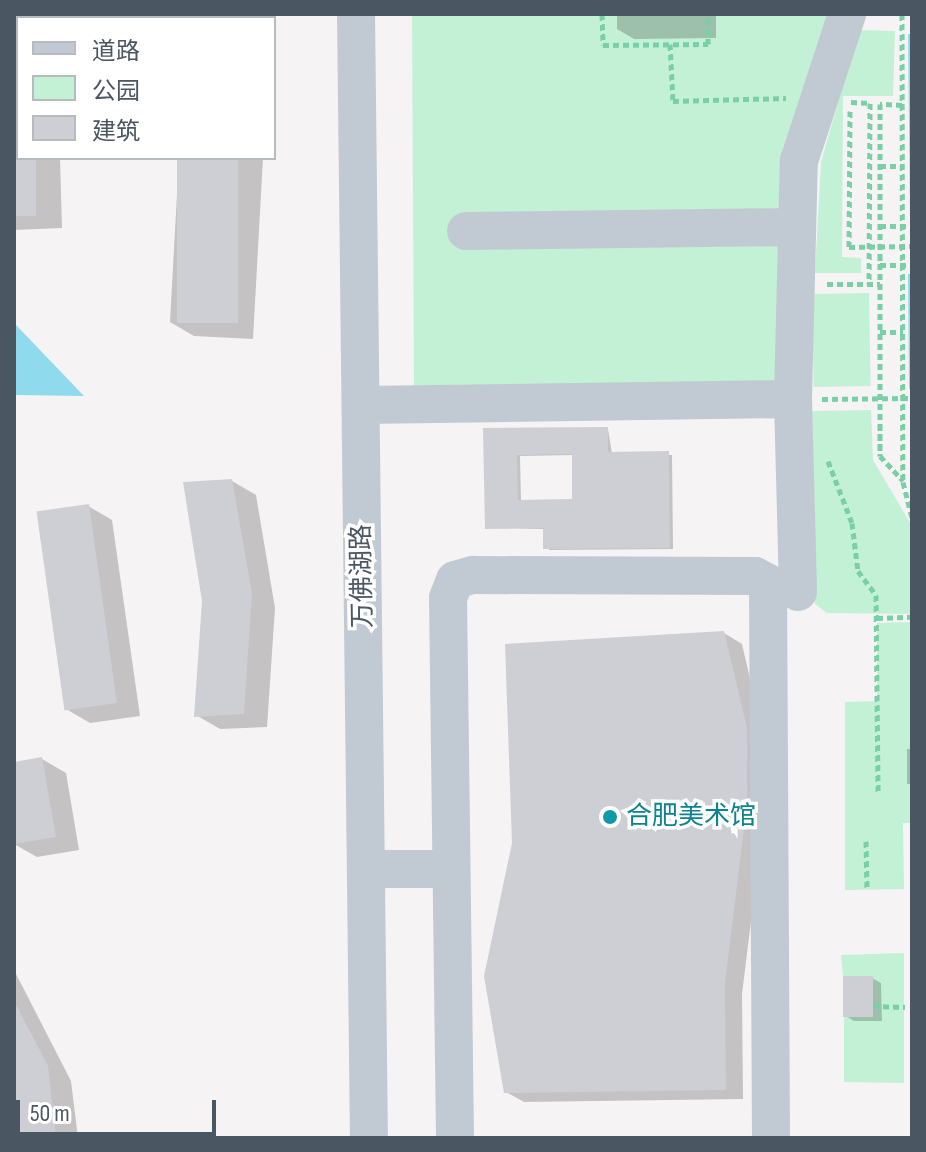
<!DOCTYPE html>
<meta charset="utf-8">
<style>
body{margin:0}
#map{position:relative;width:926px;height:1152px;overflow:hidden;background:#f5f3f3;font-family:"Sofia Sans Condensed","Noto Sans SC",sans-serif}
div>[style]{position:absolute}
.green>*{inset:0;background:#c3f1d5;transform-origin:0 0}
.water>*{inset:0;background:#90daee}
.shadow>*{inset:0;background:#0003;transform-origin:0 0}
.building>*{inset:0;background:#cdcfd5;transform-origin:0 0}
.path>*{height:5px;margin-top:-2.5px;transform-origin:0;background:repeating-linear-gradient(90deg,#7ad0a6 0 6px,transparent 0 10px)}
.minor>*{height:38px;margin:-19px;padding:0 19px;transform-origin:19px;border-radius:19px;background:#c1cad2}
.dots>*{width:22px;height:22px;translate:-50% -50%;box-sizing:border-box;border:4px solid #fff;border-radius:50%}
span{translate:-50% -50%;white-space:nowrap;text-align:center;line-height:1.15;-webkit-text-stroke:7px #fff;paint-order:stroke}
.street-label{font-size:26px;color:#4a5661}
.culture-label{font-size:26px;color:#0d838f}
.left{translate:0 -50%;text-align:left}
.frame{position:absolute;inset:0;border:16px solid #4a5661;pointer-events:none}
.legend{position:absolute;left:16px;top:16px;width:260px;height:144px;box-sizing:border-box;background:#fff;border:2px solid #b7bbc0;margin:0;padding:10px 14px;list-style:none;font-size:24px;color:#4a5661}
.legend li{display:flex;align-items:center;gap:16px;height:40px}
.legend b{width:40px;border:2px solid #b7bbc0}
.scale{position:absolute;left:16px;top:1100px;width:200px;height:36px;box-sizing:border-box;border:4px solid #4a5661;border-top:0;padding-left:10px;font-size:24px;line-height:28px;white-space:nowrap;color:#4a5661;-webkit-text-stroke:6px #fff;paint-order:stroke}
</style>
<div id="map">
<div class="green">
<i style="clip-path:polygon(412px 14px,849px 14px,799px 161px,793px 399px,414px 387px)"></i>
<i style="clip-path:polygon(859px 30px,895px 31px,893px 96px,843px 96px,842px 257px,861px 258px,861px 273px,815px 273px,821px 162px)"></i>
<i style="left:869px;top:293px;width:93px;height:57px;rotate:89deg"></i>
<i style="clip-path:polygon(871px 410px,873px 460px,912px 526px,912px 614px,827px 613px,815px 604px,812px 411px)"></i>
<i style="clip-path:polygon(912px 622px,912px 823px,903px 823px,904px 889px,845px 890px,845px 702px,877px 701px,877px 623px)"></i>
<i style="clip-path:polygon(904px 953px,904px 1083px,844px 1082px,844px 1017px,873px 1017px,873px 976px,843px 976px,841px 955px)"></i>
</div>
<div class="water">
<i style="clip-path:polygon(908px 34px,912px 34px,912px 218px,910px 218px)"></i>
<i style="clip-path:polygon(908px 274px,912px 274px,912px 389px,909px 389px)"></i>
<i style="clip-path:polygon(14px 324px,16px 325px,84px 396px,14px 395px)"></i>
</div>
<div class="shadow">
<i style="left:58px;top:14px;width:78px;height:4px"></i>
<i style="left:180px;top:14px;width:81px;height:4px"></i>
<i style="clip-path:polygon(617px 14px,716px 14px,716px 38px,634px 39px,617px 29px)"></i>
<i style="clip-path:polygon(14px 140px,18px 158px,60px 158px,62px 228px,14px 230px)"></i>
<i style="clip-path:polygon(179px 158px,263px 158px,253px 339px,194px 336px,170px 322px)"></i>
<i style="clip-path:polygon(evenodd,608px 429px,612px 454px,672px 455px,673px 549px,549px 550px,545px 529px,487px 528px,485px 430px,608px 429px,574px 455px,574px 501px,521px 502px,520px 456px,574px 455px)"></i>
<i style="clip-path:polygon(232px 481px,256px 495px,275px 608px,267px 727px,220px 729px,196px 715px)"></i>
<i style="clip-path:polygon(88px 506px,112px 520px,140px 716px,90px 723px,66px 709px)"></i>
<i style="clip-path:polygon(724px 633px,742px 644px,764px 739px,764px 816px,742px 994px,743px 1099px,524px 1102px,506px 1092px,514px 843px)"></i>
<i style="left:907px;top:749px;width:5px;height:35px"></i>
<i style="clip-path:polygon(42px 759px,66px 773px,79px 850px,37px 857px,14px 844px,14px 764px)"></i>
<i style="clip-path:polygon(14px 970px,71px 1081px,78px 1138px,14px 1138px)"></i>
<i style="clip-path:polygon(872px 978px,881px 983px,882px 1021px,854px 1021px,846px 1016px)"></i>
</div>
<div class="building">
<i style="left:14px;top:158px;width:22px;height:58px"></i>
<i style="left:177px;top:158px;width:61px;height:165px"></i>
<i style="clip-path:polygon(evenodd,608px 427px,608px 452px,669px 451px,670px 548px,543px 549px,543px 528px,485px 529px,483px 428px,608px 427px,572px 454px,572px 499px,518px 500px,517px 455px,572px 454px)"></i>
<i style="clip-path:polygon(232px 479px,252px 593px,244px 714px,194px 717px,202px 601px,183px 482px)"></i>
<i style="left:89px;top:504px;width:201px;height:53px;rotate:82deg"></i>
<i style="clip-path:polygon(724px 631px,747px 728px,747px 805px,725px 983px,726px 1090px,504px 1093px,484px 976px,512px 843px,505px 644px)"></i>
<i style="clip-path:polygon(42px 757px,56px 837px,14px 844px,14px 762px)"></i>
<i style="left:843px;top:976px;width:30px;height:41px"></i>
<i style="clip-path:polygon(14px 1001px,48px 1066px,56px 1138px,14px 1138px)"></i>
</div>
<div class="path">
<i style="left:602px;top:14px;width:31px;rotate:88deg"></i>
<i style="left:603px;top:45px;width:105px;rotate:-0.5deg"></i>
<i style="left:708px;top:44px;width:30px;rotate:-90deg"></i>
<i style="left:902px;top:14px;width:468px;rotate:89.9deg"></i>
<i style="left:903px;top:482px;width:36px;rotate:76deg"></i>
<i style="left:670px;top:44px;width:57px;rotate:87deg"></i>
<i style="left:673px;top:101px;width:113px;rotate:-1.5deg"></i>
<i style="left:851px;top:102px;width:19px;rotate:3deg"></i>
<i style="left:870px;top:103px;width:181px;rotate:90.3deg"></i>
<i style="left:902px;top:105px;width:22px;rotate:-177deg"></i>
<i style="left:880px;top:104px;width:352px;rotate:90deg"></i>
<i style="left:880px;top:456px;width:34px;rotate:47deg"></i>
<i style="left:850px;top:111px;width:136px;rotate:90.4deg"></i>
<i style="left:849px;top:247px;width:63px;rotate:-0.9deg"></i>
<i style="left:880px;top:166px;width:22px"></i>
<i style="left:880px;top:226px;width:32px"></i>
<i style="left:880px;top:265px;width:32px"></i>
<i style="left:827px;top:284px;width:53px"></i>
<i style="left:880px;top:332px;width:23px"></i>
<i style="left:822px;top:399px;width:90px;rotate:-0.6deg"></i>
<i style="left:828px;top:461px;width:66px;rotate:68.8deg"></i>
<i style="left:852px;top:523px;width:48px;rotate:82.9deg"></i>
<i style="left:858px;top:571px;width:30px;rotate:53deg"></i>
<i style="left:876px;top:595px;width:198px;rotate:89.4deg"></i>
<i style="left:877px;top:618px;width:35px;rotate:-2deg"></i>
<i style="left:866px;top:841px;width:49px;rotate:88.8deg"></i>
<i style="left:873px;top:1006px;width:32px;rotate:2deg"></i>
</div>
<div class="minor">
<i style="left:356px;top:14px;width:1124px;rotate:89.34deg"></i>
<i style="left:466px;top:231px;width:327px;rotate:-0.7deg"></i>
<i style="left:793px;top:399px;width:193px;rotate:88.5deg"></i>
<i style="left:361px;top:405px;width:432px;rotate:-0.8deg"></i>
<i style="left:793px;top:399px;width:238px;rotate:-88.6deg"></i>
<i style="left:799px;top:161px;width:155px;rotate:-71.9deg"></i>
<i style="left:366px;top:869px;width:81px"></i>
<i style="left:455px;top:1138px;width:540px;rotate:-90.74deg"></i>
<i style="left:448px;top:598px;width:19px;rotate:-69deg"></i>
<i style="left:455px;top:580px;width:19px;rotate:-16deg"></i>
<i style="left:473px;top:575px;width:282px;rotate:0.2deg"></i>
<i style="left:755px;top:576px;width:15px;rotate:28deg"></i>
<i style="left:768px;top:583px;width:555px;rotate:89.69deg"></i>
</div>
<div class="dots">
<i style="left:610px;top:817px;background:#0f9aa8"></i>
</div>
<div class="street-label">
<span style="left:363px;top:576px;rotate:-91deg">万佛湖路</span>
</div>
<div class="culture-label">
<span class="left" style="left:626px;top:817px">合肥美术馆</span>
</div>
<div class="frame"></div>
<ul class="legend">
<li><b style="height:10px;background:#c1cad2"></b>道路</li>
<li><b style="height:22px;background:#c3f1d5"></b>公园</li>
<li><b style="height:22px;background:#cdcfd5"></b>建筑</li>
</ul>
<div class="scale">50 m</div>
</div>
